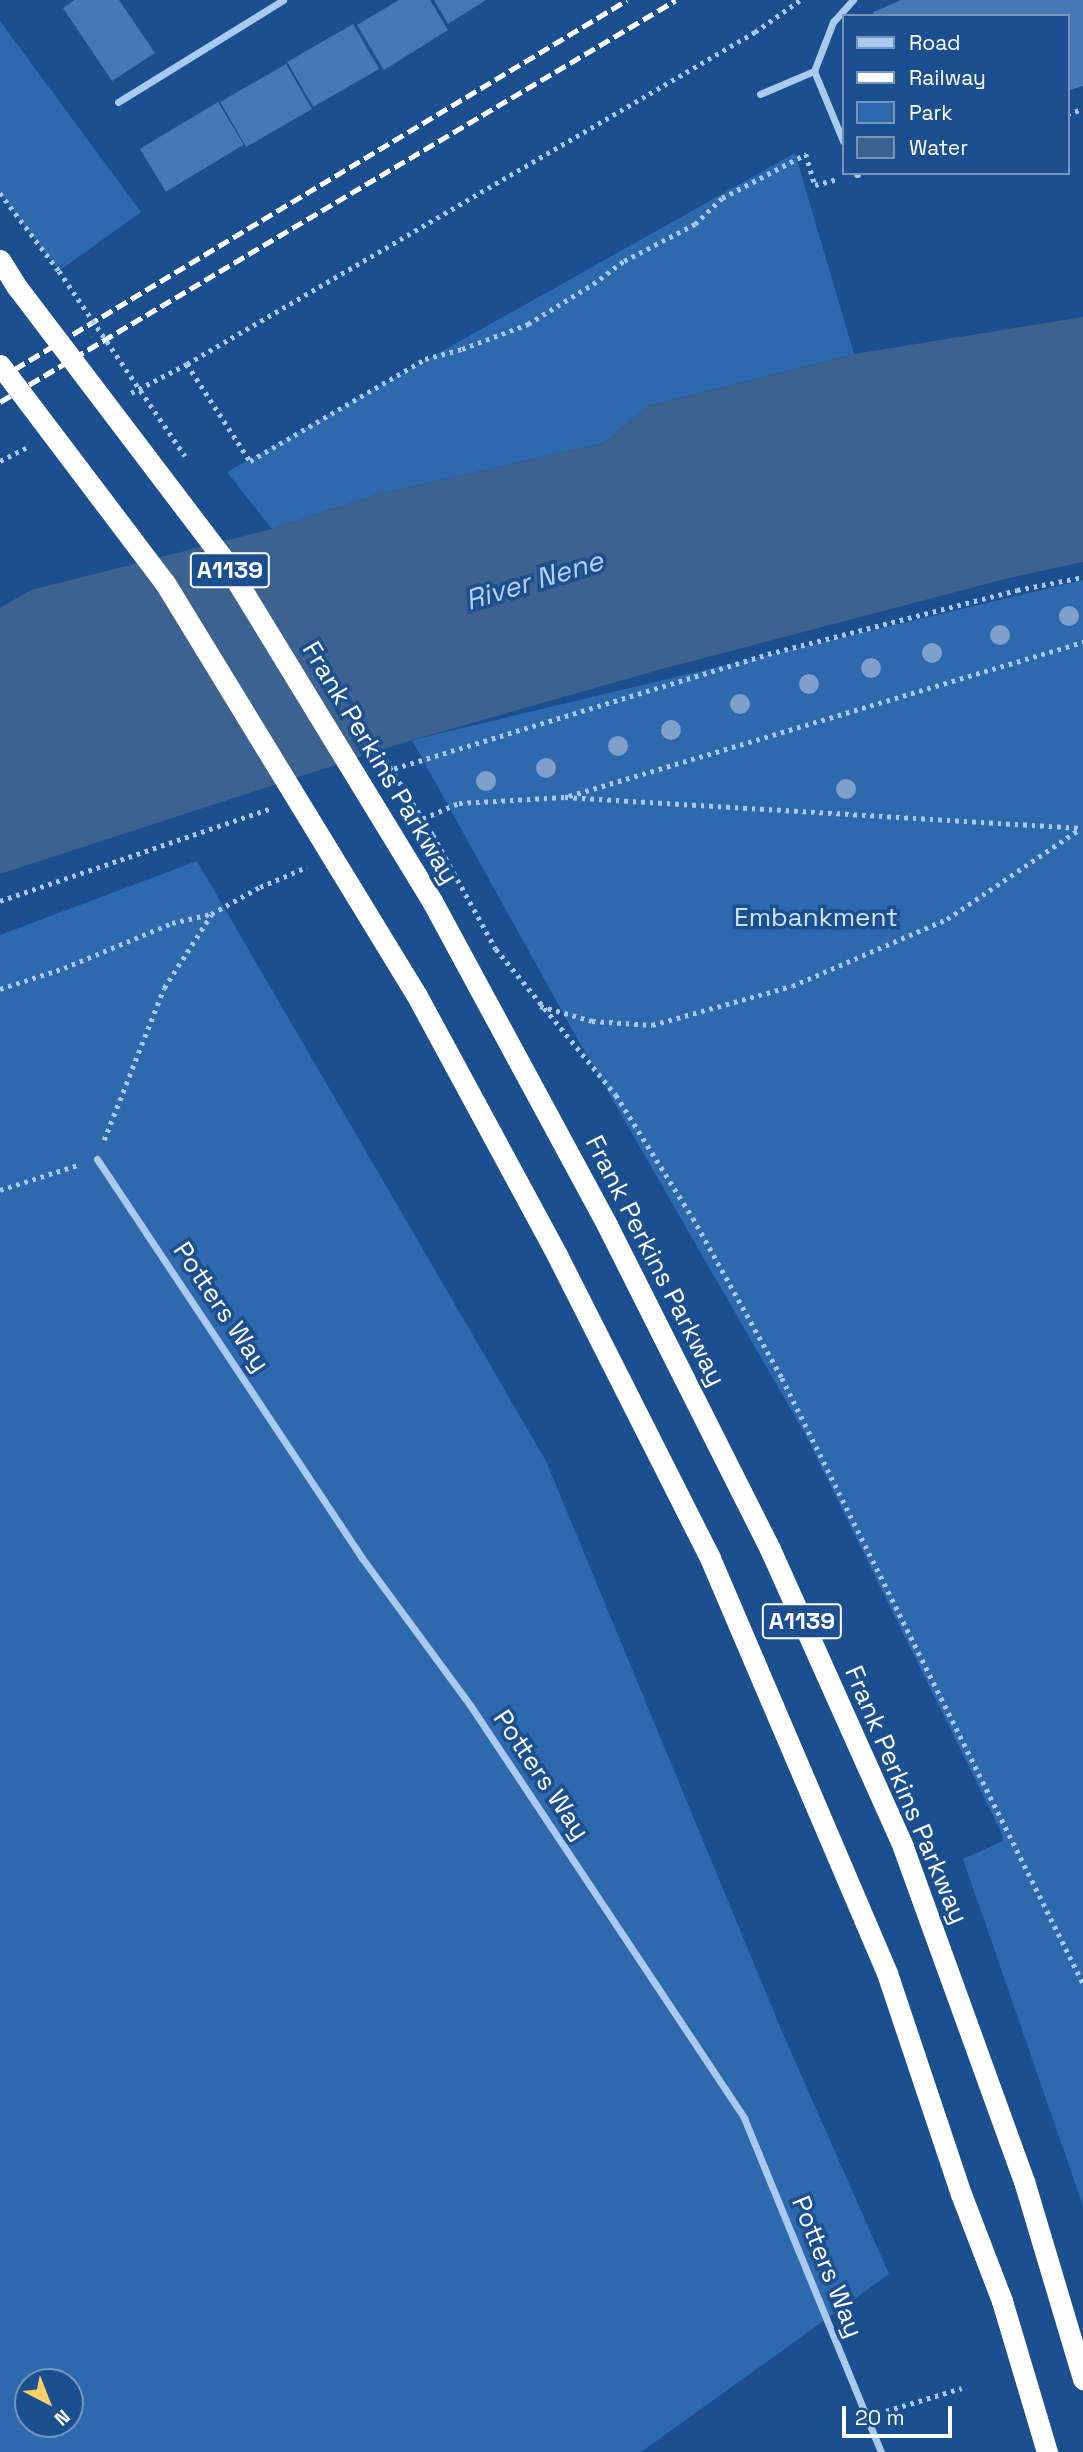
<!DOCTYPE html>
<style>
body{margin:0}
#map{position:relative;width:1083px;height:2452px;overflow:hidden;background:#1b4f8f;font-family:"Space Grotesk",sans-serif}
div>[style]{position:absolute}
.green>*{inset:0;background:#2e69ad}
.water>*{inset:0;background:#3c6290}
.building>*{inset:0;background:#4478b7;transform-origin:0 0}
.path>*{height:4.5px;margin-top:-2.25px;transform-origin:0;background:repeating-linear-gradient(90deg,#a9c9ee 0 3.5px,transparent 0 8.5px)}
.street>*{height:7px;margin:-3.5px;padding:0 3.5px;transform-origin:3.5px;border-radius:3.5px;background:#a9c9ee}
.highway>*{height:21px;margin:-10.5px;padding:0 10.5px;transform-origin:10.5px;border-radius:10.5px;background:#fff}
.rail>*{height:5px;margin-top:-2.5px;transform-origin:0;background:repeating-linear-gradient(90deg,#fff 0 12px,transparent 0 17px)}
.path-bridge>*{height:4.5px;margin-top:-2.25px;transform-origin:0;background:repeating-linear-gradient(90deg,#a9c9ee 0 3.5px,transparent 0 8.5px)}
.highway-bridge>*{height:21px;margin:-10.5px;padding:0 10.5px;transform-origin:10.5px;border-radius:10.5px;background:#fff}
.trees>*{width:20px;height:20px;margin:-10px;border-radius:50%;background:#7ea0ca}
span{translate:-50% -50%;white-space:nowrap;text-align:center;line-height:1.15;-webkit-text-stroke:7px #1b4f8f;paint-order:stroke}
.shield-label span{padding:2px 5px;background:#1b4f8f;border:2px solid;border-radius:5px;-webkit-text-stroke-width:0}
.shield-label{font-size:24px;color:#fff;font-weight:700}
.street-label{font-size:26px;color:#fff}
.park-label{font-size:26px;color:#cfe3fa}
.water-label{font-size:28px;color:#b5d3f5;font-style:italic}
.legend{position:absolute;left:842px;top:14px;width:228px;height:161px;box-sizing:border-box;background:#1b4f8f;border:2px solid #7695bc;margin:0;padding:9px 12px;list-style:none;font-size:21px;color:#fff}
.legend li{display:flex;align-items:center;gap:14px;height:35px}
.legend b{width:35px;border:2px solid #7695bc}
.north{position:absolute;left:14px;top:2368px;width:70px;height:70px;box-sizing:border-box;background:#1b4f8f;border:2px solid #7695bc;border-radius:50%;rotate:138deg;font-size:19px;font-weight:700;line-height:28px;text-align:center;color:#fff}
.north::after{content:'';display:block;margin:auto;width:24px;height:32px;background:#ffd166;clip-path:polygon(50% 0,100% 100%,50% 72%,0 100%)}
.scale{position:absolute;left:842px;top:2406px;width:110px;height:32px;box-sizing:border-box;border:4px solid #fff;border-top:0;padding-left:9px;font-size:21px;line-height:24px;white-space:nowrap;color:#fff;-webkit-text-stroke:5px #1b4f8f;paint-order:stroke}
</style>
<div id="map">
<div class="green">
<i style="clip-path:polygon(0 21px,141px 212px,59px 271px,0 193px)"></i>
<i style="clip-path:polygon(795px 153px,854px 354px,649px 406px,604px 443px,375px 495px,272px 529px,227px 472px)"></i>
<i style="clip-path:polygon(1083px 580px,1083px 2206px,963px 1859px,1003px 1841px,1001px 1832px,805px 1434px,573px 1031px,412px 740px)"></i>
<i style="clip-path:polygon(evenodd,197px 861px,546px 1461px,783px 2034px,889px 2274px,641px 2452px,0 2452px,0 935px,197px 861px,28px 2382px,70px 2382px,70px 2424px,28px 2424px,28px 2382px)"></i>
</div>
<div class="water">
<i style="clip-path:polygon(1083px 317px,1083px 562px,1005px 579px,662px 669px,412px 740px,0 874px,0 608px,31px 590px,272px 529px,375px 495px,604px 443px,649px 406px,854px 354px)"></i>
</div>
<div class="building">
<i style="clip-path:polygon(74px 0,119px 0,155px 53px,112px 81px,63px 8px)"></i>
<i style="clip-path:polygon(399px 0,430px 0,448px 30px,384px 70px,357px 25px)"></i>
<i style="clip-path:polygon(434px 0,486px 0,448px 24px)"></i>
<i style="clip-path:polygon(901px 0,1083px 0,1083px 86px,1067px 91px,1067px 16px,874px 16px,873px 12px)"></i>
<i style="left:353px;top:24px;width:52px;height:76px;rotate:60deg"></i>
<i style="left:286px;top:64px;width:52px;height:76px;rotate:60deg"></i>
<i style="left:218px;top:102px;width:50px;height:91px;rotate:59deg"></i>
</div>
<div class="path">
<i style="left:1067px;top:114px;width:17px;rotate:-17deg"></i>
<i style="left:187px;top:364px;width:116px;rotate:57deg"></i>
<i style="left:250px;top:461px;width:203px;rotate:-30.2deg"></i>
<i style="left:425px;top:359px;width:38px;rotate:-15deg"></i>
<i style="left:462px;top:349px;width:71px;rotate:-20.7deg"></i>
<i style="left:528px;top:324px;width:76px;rotate:-31.6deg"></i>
<i style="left:593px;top:284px;width:39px;rotate:-37deg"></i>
<i style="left:624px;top:261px;width:80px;rotate:-27.5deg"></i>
<i style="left:695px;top:224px;width:37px;rotate:-44deg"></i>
<i style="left:722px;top:198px;width:95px;rotate:-27.6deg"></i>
<i style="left:806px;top:154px;width:32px;rotate:74deg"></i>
<i style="left:815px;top:185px;width:24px;rotate:-15deg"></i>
<i style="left:131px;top:393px;width:63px;rotate:-27.4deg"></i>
<i style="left:187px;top:364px;width:658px;rotate:-30.31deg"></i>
<i style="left:755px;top:32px;width:55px;rotate:-35.4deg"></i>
<i style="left:0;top:461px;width:30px;rotate:-27deg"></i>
<i style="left:386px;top:771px;width:400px;rotate:-17deg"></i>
<i style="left:768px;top:654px;width:257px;rotate:-14.4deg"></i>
<i style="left:1017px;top:590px;width:67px;rotate:-11.1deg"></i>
<i style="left:569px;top:796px;width:537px;rotate:-16.68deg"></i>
<i style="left:415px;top:822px;width:48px;rotate:-23.4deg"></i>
<i style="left:459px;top:803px;width:106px;rotate:-3.2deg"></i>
<i style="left:565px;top:797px;width:517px;rotate:3.44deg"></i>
<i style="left:0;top:901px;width:287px;rotate:-18.9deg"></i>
<i style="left:496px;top:949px;width:189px;rotate:50.6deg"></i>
<i style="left:616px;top:1095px;width:145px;rotate:58deg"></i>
<i style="left:693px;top:1218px;width:183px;rotate:60.9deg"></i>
<i style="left:782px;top:1378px;width:676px;rotate:63.55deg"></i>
<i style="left:0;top:989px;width:67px;rotate:-18.2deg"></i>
<i style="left:64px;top:968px;width:117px;rotate:-22.6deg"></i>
<i style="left:172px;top:923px;width:40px;rotate:-13deg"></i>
<i style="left:211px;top:914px;width:56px;rotate:-28.9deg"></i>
<i style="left:260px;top:887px;width:51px;rotate:-23.1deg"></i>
<i style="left:540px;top:1006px;width:54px;rotate:16.1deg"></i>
<i style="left:592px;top:1021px;width:60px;rotate:3.8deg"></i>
<i style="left:652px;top:1025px;width:145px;rotate:-15.6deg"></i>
<i style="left:792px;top:986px;width:169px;rotate:-23.4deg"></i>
<i style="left:947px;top:919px;width:161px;rotate:-34.1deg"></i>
<i style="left:104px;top:1140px;width:163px;rotate:-68.5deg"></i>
<i style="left:164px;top:988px;width:87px;rotate:-57.2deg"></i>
<i style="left:0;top:1190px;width:82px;rotate:-17.8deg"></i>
<i style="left:886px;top:2411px;width:79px;rotate:-16.8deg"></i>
</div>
<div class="street">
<i style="left:760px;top:94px;width:59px;rotate:-23.1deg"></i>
<i style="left:118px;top:102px;width:194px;rotate:-31.7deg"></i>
<i style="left:843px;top:141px;width:76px;rotate:-112.5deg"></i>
<i style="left:814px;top:71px;width:53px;rotate:-68.8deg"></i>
<i style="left:833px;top:22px;width:30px;rotate:-48deg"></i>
<i style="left:857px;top:173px;width:1px;rotate:90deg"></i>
<i style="left:97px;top:1159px;width:479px;rotate:56.4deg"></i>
<i style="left:362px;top:1558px;width:182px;rotate:53.7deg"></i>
<i style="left:470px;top:1705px;width:496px;rotate:56.4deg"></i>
<i style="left:744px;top:2118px;width:361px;rotate:67.7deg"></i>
</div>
<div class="highway">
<i style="left:432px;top:901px;width:368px;rotate:61.6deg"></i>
<i style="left:607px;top:1225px;width:363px;rotate:63.3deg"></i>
<i style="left:770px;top:1549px;width:326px;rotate:65.9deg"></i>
<i style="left:903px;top:1847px;width:355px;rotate:70.1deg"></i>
<i style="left:1024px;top:2181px;width:207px;rotate:73.4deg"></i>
<i style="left:416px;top:994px;width:297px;rotate:61.6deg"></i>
<i style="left:557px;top:1255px;width:339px;rotate:63.2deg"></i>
<i style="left:710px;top:1558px;width:451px;rotate:66.9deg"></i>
<i style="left:887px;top:1973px;width:233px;rotate:71.5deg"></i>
<i style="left:961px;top:2194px;width:115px;rotate:69deg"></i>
<i style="left:1002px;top:2301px;width:158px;rotate:73.4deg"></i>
</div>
<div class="rail">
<i style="left:0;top:378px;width:732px;rotate:-31.08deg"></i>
<i style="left:0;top:402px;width:786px;rotate:-30.74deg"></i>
</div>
<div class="path-bridge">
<i style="left:0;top:193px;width:98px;rotate:52.9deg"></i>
<i style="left:59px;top:271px;width:224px;rotate:55.7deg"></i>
<i style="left:358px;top:717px;width:140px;rotate:57.6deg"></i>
<i style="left:433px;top:835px;width:130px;rotate:61.1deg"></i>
</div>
<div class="highway-bridge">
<i style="left:0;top:260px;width:32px;rotate:58deg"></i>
<i style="left:17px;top:287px;width:339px;rotate:52.8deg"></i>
<i style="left:222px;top:557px;width:403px;rotate:58.6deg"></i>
<i style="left:0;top:365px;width:273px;rotate:52.9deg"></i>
<i style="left:165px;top:583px;width:482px;rotate:58.6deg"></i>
</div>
<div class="trees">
<i style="left:1069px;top:616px"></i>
<i style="left:1000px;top:635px"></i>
<i style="left:932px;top:653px"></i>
<i style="left:871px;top:668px"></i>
<i style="left:809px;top:684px"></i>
<i style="left:740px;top:704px"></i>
<i style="left:671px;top:730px"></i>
<i style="left:618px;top:746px"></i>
<i style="left:546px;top:768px"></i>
<i style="left:486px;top:781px"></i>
<i style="left:846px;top:789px"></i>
</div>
<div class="shield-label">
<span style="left:230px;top:570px">A1139</span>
<span style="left:802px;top:1621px">A1139</span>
</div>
<div class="street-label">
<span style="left:380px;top:763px;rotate:59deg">Frank Perkins Parkway</span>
<span style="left:655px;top:1261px;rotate:63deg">Frank Perkins Parkway</span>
<span style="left:221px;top:1307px;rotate:56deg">Potters Way</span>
<span style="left:541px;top:1775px;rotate:56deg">Potters Way</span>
<span style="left:906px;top:1795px;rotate:67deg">Frank Perkins Parkway</span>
<span style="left:827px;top:2267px;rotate:68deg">Potters Way</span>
</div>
<div class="park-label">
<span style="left:816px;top:918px">Embankment</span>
</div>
<div class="water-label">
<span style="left:534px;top:580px;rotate:-17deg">River Nene</span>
</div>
<ul class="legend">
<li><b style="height:9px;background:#a9c9ee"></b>Road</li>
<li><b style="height:9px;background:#fff"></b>Railway</li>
<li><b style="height:19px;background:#2e69ad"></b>Park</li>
<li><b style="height:19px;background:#3c6290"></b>Water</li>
</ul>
<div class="north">N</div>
<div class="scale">20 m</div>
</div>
